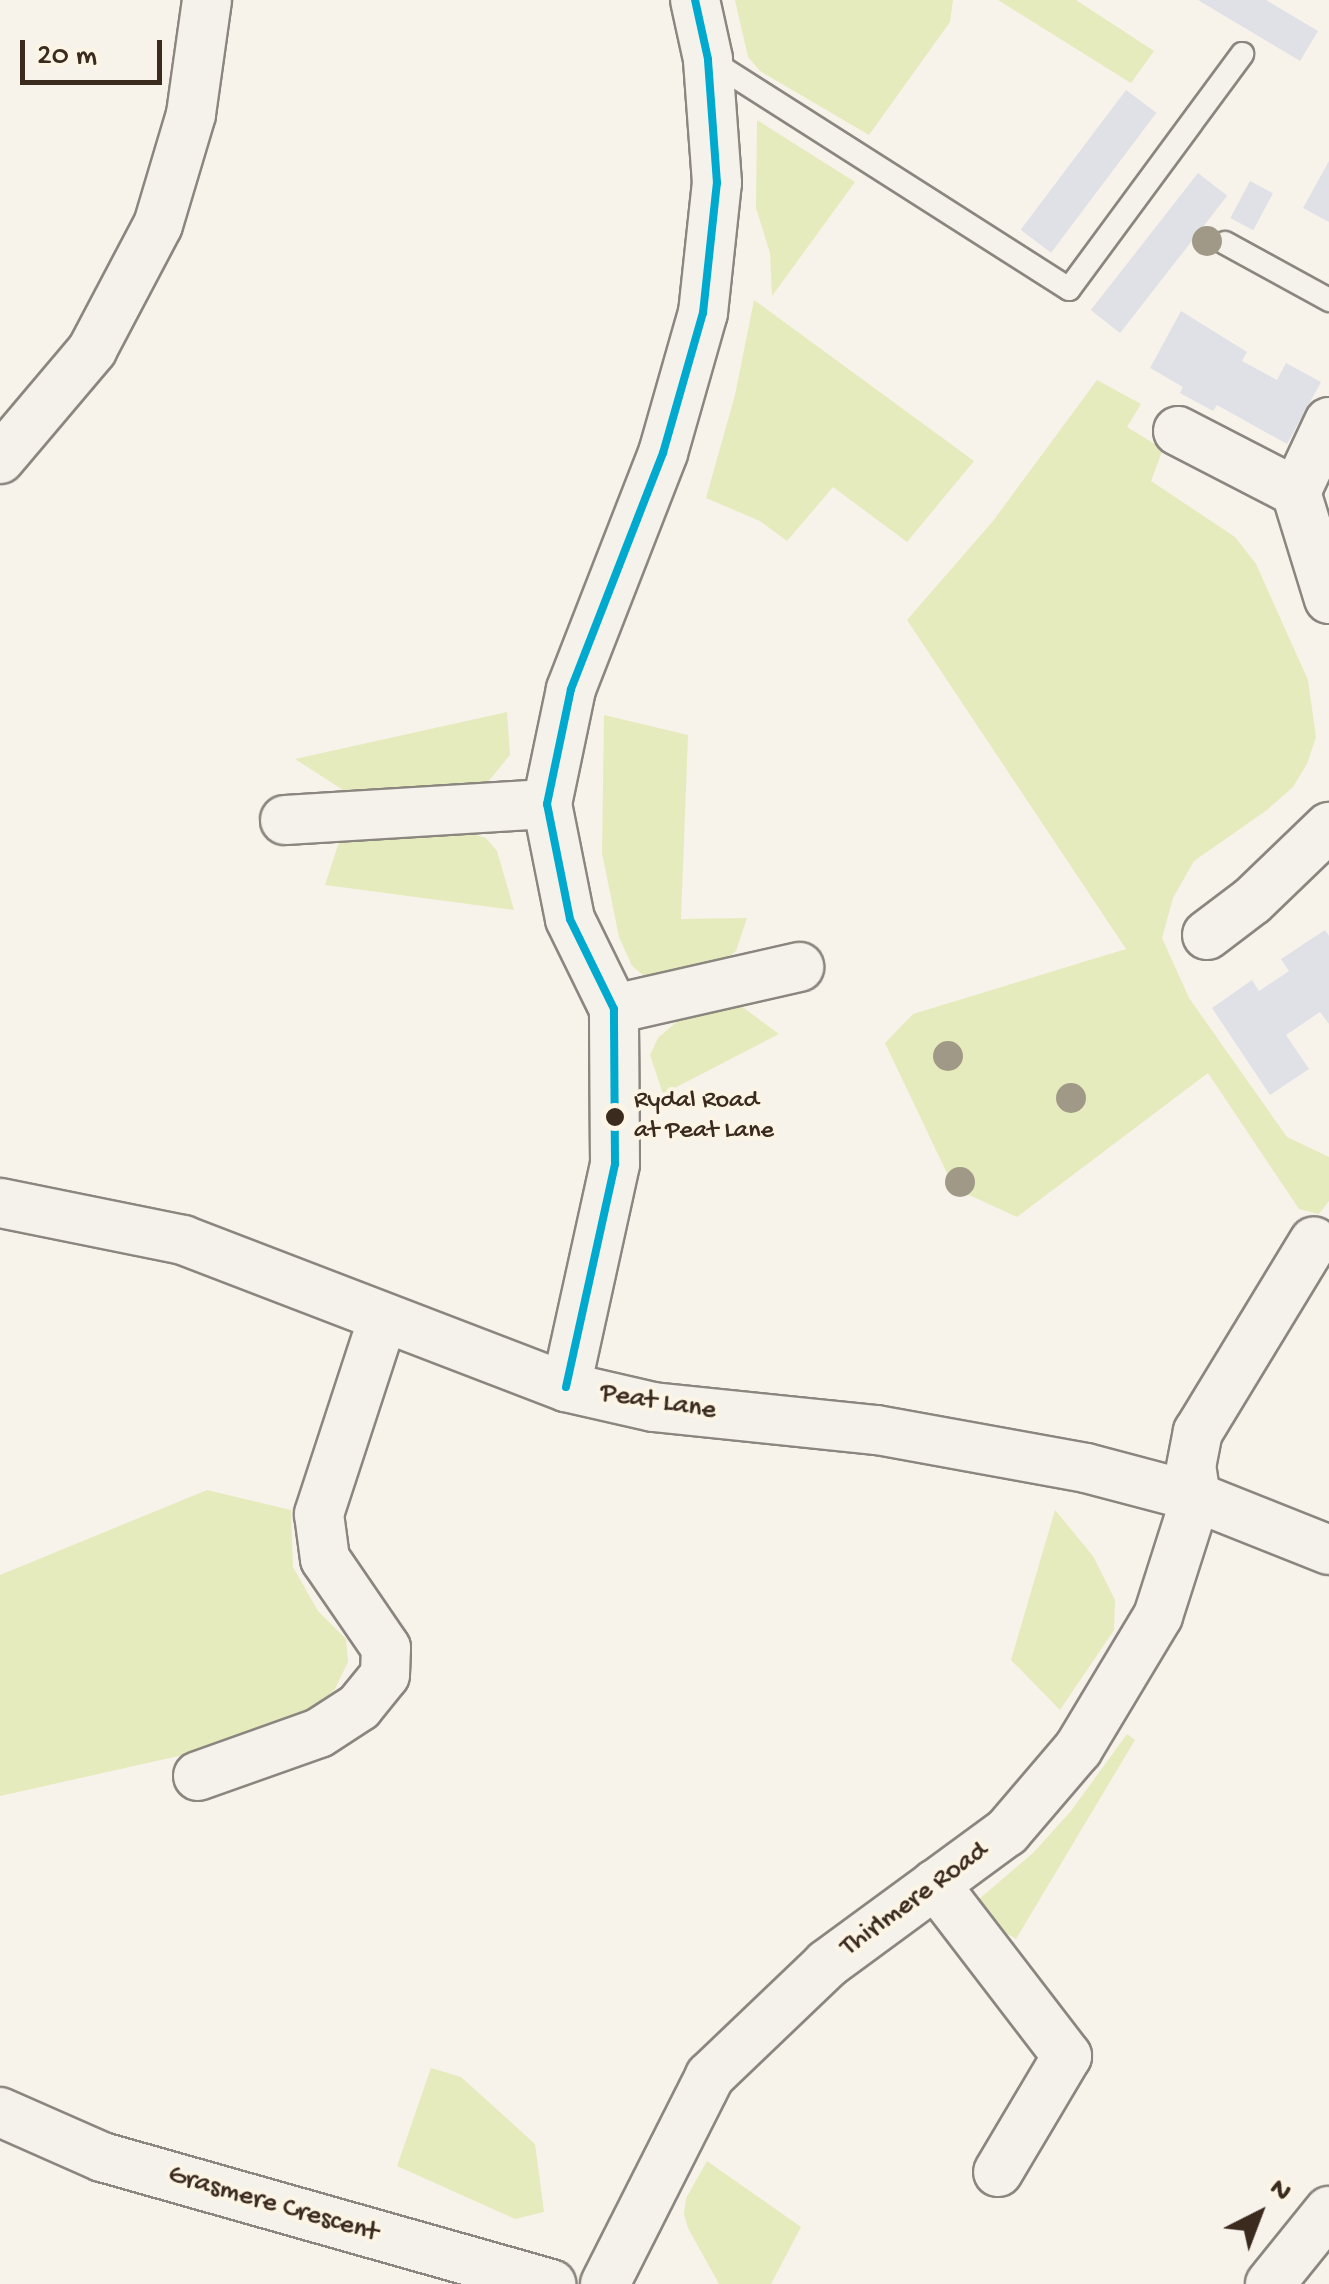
<!DOCTYPE html>
<style>
body{margin:0}
#map{position:relative;width:1329px;height:2284px;overflow:hidden;background:#f7f3ea;font-family:"Gochi Hand",sans-serif}
div>[style]{position:absolute}
.green>*{inset:0;background:#e5ebbc}
.building>*{inset:0;background:#e0e1e7;transform-origin:0 0}
.roads{filter:drop-shadow(2px 0 #8b867f) drop-shadow(-2px 0 #8b867f) drop-shadow(0 2px #8b867f) drop-shadow(0 -2px #8b867f)}
.lane>*{height:22px;margin:-11px;padding:0 11px;transform-origin:11px;border-radius:11px;background:#f5f2ec}
.street>*{height:48px;margin:-24px;padding:0 24px;transform-origin:24px;border-radius:24px;background:#f5f2ec}
.bus-1>*{height:8px;margin:-4px;padding:0 4px;transform-origin:4px;border-radius:4px;background:#00a9ce}
.trees>*{width:30px;height:30px;margin:-15px;border-radius:50%;background:#a19987}
.dots>*{width:28px;height:28px;translate:-50% -50%;box-sizing:border-box;border:5px solid #fcf5e5;border-radius:50%}
span{translate:-50% -50%;white-space:nowrap;text-align:center;line-height:1.15;-webkit-text-stroke:8px #fcf5e5;paint-order:stroke}
.bus-label{font-size:26px;color:#3b2a1e}
.left{translate:0 -50%;text-align:left}
.street-label{font-size:28px;color:#3b2a1e}
.north{position:absolute;left:1209px;top:2164px;width:100px;height:100px;-webkit-text-stroke:8px #fcf5e5;paint-order:stroke;rotate:42deg;font-size:28px;font-weight:700;line-height:40px;text-align:center;color:#3b2a1e}
.north::after{content:'';display:block;margin:auto;width:35px;height:45px;background:#3b2a1e;clip-path:polygon(50% 0,100% 100%,50% 72%,0 100%)}
.scale{position:absolute;left:20px;top:40px;width:142px;height:45px;box-sizing:border-box;border:5px solid #3b2a1e;border-top:0;padding-left:12px;font-size:30px;line-height:35px;white-space:nowrap;color:#3b2a1e;-webkit-text-stroke:8px #fcf5e5;paint-order:stroke}
</style>
<div id="map">
<div class="green">
<i style="clip-path:polygon(735px 0,953px 0,950px 22px,869px 135px,760px 71px,748px 57px)"></i>
<i style="clip-path:polygon(998px 0,1076px 0,1154px 51px,1131px 83px)"></i>
<i style="clip-path:polygon(757px 120px,855px 182px,772px 296px,770px 253px,756px 208px)"></i>
<i style="clip-path:polygon(754px 300px,974px 461px,907px 542px,833px 487px,787px 541px,760px 521px,706px 498px,735px 395px)"></i>
<i style="clip-path:polygon(1097px 380px,1141px 404px,1127px 427px,1163px 449px,1151px 481px,1235px 537px,1256px 564px,1308px 680px,1316px 737px,1307px 764px,1293px 787px,1267px 810px,1194px 861px,1173px 898px,1162px 938px,1189px 998px,1287px 1137px,1329px 1157px,1329px 1201px,1319px 1214px,1299px 1209px,1208px 1073px,1017px 1217px,954px 1188px,885px 1043px,913px 1014px,1126px 949px,907px 620px,993px 521px)"></i>
<i style="clip-path:polygon(507px 712px,510px 755px,487px 783px,459px 790px,354px 797px,295px 759px)"></i>
<i style="clip-path:polygon(604px 715px,688px 735px,681px 919px,747px 918px,736px 951px,713px 970px,654px 984px,632px 966px,619px 937px,602px 853px)"></i>
<i style="clip-path:polygon(469px 833px,486px 838px,497px 851px,514px 910px,325px 885px,340px 839px)"></i>
<i style="clip-path:polygon(741px 1006px,779px 1034px,663px 1094px,650px 1055px,658px 1038px,681px 1018px,711px 1007px)"></i>
<i style="clip-path:polygon(207px 1490px,291px 1510px,293px 1567px,318px 1611px,346px 1639px,348px 1662px,335px 1689px,304px 1718px,210px 1749px,0 1796px,0 1575px)"></i>
<i style="clip-path:polygon(1055px 1510px,1093px 1556px,1115px 1600px,1114px 1630px,1060px 1710px,1011px 1660px)"></i>
<i style="clip-path:polygon(1127px 1734px,1135px 1740px,1016px 1939px,993px 1925px,978px 1900px,1033px 1853px,1071px 1811px)"></i>
<i style="clip-path:polygon(431px 2068px,461px 2077px,535px 2144px,544px 2212px,515px 2219px,397px 2166px)"></i>
<i style="clip-path:polygon(707px 2161px,801px 2227px,771px 2284px,719px 2284px,688px 2228px,684px 2214px,686px 2198px)"></i>
</div>
<div class="building">
<i style="clip-path:polygon(1198px 0,1266px 0,1318px 31px,1300px 61px)"></i>
<i style="left:1126px;top:90px;width:38px;height:175px;rotate:37deg"></i>
<i style="clip-path:polygon(1329px 161px,1329px 222px,1303px 208px)"></i>
<i style="left:1198px;top:173px;width:37px;height:174px;rotate:38deg"></i>
<i style="left:1250px;top:181px;width:26px;height:42px;rotate:28deg"></i>
<i style="clip-path:polygon(1181px 311px,1247px 352px,1242px 361px,1277px 380px,1286px 363px,1321px 382px,1287px 444px,1217px 405px,1213px 411px,1180px 393px,1183px 387px,1150px 368px)"></i>
<i style="clip-path:polygon(1325px 930px,1329px 936px,1329px 1024px,1320px 1012px,1286px 1035px,1309px 1069px,1270px 1095px,1212px 1008px,1252px 980px,1259px 991px,1289px 971px,1281px 959px)"></i>
</div>
<div class="roads">
<div class="lane">
<i style="left:708px;top:59px;width:428px;rotate:32.5deg"></i>
<i style="left:1069px;top:289px;width:292px;rotate:-53.6deg"></i>
<i style="left:1225px;top:243px;width:119px;rotate:28.7deg"></i>
</div>
<div class="street">
<i style="left:1329px;top:422px;width:77px;rotate:115.2deg"></i>
<i style="left:1296px;top:492px;width:112px;rotate:72.9deg"></i>
<i style="left:1178px;top:431px;width:133px;rotate:27.3deg"></i>
<i style="left:0;top:459px;width:143px;rotate:-49.8deg"></i>
<i style="left:92px;top:350px;width:141px;rotate:-62.2deg"></i>
<i style="left:158px;top:225px;width:116px;rotate:-73.4deg"></i>
<i style="left:191px;top:114px;width:115px;rotate:-82deg"></i>
<i style="left:285px;top:820px;width:262px;rotate:-3.5deg"></i>
<i style="left:1207px;top:935px;width:56px;rotate:-37.1deg"></i>
<i style="left:1252px;top:901px;width:107px;rotate:-43.9deg"></i>
<i style="left:614px;top:1009px;width:190px;rotate:-12.8deg"></i>
<i style="left:0;top:1203px;width:187px;rotate:11.4deg"></i>
<i style="left:183px;top:1240px;width:410px;rotate:21deg"></i>
<i style="left:566px;top:1387px;width:89px;rotate:12.9deg"></i>
<i style="left:653px;top:1407px;width:225px;rotate:5.9deg"></i>
<i style="left:877px;top:1430px;width:212px;rotate:10.3deg"></i>
<i style="left:1086px;top:1468px;width:114px;rotate:14.8deg"></i>
<i style="left:1196px;top:1497px;width:143px;rotate:21.7deg"></i>
<i style="left:566px;top:1387px;width:228px;rotate:-77.6deg"></i>
<i style="left:615px;top:1164px;width:155px;rotate:-90.4deg"></i>
<i style="left:614px;top:1009px;width:100px;rotate:-116.1deg"></i>
<i style="left:570px;top:919px;width:117px;rotate:-101.3deg"></i>
<i style="left:547px;top:804px;width:117px;rotate:-78.2deg"></i>
<i style="left:571px;top:689px;width:253px;rotate:-68.7deg"></i>
<i style="left:663px;top:453px;width:146px;rotate:-74.1deg"></i>
<i style="left:703px;top:313px;width:131px;rotate:-83.9deg"></i>
<i style="left:717px;top:183px;width:124px;rotate:-94.2deg"></i>
<i style="left:708px;top:59px;width:60px;rotate:-102.4deg"></i>
<i style="left:198px;top:1776px;width:128px;rotate:-19.6deg"></i>
<i style="left:319px;top:1733px;width:48px;rotate:-33deg"></i>
<i style="left:359px;top:1707px;width:41px;rotate:-50.9deg"></i>
<i style="left:385px;top:1675px;width:27px;rotate:-88deg"></i>
<i style="left:386px;top:1648px;width:108px;rotate:-124.4deg"></i>
<i style="left:325px;top:1559px;width:45px;rotate:-97.6deg"></i>
<i style="left:319px;top:1514px;width:206px;rotate:-71.9deg"></i>
<i style="left:935px;top:1884px;width:217px;rotate:52.5deg"></i>
<i style="left:1067px;top:2056px;width:135px;rotate:120.7deg"></i>
<i style="left:0;top:2112px;width:111px;rotate:23.8deg"></i>
<i style="left:102px;top:2157px;width:467px;rotate:15.8deg"></i>
<i style="left:605px;top:2284px;width:233px;rotate:-63.2deg"></i>
<i style="left:710px;top:2076px;width:162px;rotate:-43.7deg"></i>
<i style="left:827px;top:1964px;width:223px;rotate:-36.3deg"></i>
<i style="left:1007px;top:1832px;width:109px;rotate:-49.5deg"></i>
<i style="left:1078px;top:1749px;width:155px;rotate:-59deg"></i>
<i style="left:1158px;top:1616px;width:125px;rotate:-72.3deg"></i>
<i style="left:1196px;top:1497px;width:30px;rotate:-99deg"></i>
<i style="left:1191px;top:1467px;width:36px;rotate:-79deg"></i>
<i style="left:1198px;top:1432px;width:223px;rotate:-58.7deg"></i>
<i style="left:1270px;top:2284px;width:94px;rotate:-51.1deg"></i>
</div>
</div>
<div class="bus-1">
<i style="left:566px;top:1387px;width:228px;rotate:-77.6deg"></i>
<i style="left:615px;top:1164px;width:155px;rotate:-90.4deg"></i>
<i style="left:614px;top:1009px;width:100px;rotate:-116.1deg"></i>
<i style="left:570px;top:919px;width:117px;rotate:-101.3deg"></i>
<i style="left:547px;top:804px;width:117px;rotate:-78.2deg"></i>
<i style="left:571px;top:689px;width:253px;rotate:-68.7deg"></i>
<i style="left:663px;top:453px;width:146px;rotate:-74.1deg"></i>
<i style="left:703px;top:313px;width:131px;rotate:-83.9deg"></i>
<i style="left:717px;top:183px;width:124px;rotate:-94.2deg"></i>
<i style="left:708px;top:59px;width:60px;rotate:-102.4deg"></i>
</div>
<div class="trees">
<i style="left:1207px;top:241px"></i>
<i style="left:948px;top:1056px"></i>
<i style="left:1071px;top:1098px"></i>
<i style="left:960px;top:1182px"></i>
</div>
<div class="dots">
<i style="left:615px;top:1117px;background:#3b2a1e"></i>
</div>
<div class="bus-label">
<span class="left" style="left:634px;top:1117px">Rydal Road<br>at Peat Lane</span>
</div>
<div class="street-label">
<span style="left:658px;top:1403px;rotate:9deg">Peat Lane</span>
<span style="left:915px;top:1900px;rotate:-36deg">Thirlmere Road</span>
<span style="left:273px;top:2205px;rotate:16deg">Grasmere Crescent</span>
</div>
<div class="north">N</div>
<div class="scale">20 m</div>
</div>
